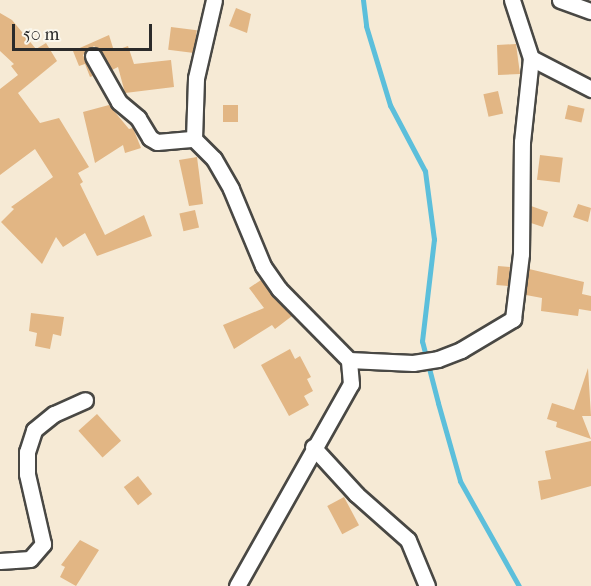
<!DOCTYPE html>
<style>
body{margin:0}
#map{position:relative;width:591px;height:586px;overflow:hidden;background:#f6ead5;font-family:"IM FELL French Canon",serif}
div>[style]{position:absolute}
.stream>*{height:5px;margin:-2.5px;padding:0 2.5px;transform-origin:2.5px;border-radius:2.5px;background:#5cbfdb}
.building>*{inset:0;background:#e2b684;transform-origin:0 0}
.roads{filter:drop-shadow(2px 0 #494844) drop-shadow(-2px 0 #494844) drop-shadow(0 2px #494844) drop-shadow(0 -2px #494844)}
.street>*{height:15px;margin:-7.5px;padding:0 7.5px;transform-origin:7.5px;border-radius:7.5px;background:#fff}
span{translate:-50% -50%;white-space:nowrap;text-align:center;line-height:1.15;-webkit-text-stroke:6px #fbf7ec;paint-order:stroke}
.scale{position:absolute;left:12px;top:24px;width:140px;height:27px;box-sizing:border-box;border:3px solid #2b2b2b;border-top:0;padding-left:8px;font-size:18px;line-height:21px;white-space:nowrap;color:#2b2b2b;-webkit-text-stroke:4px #fbf7ec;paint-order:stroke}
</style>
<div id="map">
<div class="stream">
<i style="left:363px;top:0;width:26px;rotate:83deg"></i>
<i style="left:366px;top:26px;width:83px;rotate:73.1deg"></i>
<i style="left:390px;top:105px;width:75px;rotate:62.1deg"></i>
<i style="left:425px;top:171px;width:69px;rotate:82.5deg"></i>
<i style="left:434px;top:239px;width:103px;rotate:96.7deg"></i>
<i style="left:422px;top:341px;width:64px;rotate:75.5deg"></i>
<i style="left:438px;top:403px;width:81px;rotate:74.2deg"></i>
<i style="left:460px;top:481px;width:120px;rotate:60.7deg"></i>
</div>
<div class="building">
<i style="clip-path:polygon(236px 8px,251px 14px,247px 33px,229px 26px)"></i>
<i style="clip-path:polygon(0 13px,12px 20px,36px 49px,46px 43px,57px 61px,18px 93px,40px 123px,59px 118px,89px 167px,78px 173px,83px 182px,80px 184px,105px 235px,144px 215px,152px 236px,97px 256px,85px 233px,63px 247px,56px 237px,42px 264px,1px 222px,14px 209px,11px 207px,53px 177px,35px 149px,0 175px,0 89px,18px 75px,11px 66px,14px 64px,0 51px)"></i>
<i style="left:171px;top:27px;width:26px;height:23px;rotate:7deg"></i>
<i style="clip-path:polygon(109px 35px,114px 51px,128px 46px,134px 64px,171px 60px,174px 87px,125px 93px,118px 67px,112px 70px,101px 51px,94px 46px,83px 55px,93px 76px,90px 77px,85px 64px,79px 66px,73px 51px)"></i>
<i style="clip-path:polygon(516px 44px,520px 74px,498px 75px,497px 45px)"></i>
<i style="left:498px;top:91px;width:23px;height:15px;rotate:77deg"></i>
<i style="clip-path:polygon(109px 105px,129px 129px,133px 128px,141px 148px,125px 153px,123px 145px,95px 163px,83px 112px)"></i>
<i style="left:238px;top:105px;width:17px;height:15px;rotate:90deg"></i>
<i style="left:568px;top:105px;width:17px;height:14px;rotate:13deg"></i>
<i style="left:540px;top:155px;width:23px;height:25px;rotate:7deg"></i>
<i style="clip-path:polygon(197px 157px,203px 204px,189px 206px,179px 160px)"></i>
<i style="clip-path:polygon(578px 204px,591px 208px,588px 222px,573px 217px)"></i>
<i style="clip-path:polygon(531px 206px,548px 212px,543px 227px,531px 223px)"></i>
<i style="left:195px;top:210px;width:18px;height:16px;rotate:77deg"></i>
<i style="left:498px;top:266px;width:12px;height:19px;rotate:5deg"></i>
<i style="clip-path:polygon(529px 269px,584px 282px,582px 294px,591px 296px,591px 311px,579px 309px,578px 316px,541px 311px,542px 298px,526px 295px)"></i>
<i style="clip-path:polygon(261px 280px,292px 316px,275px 329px,272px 325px,234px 349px,223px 325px,264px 308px,249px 288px)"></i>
<i style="clip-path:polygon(31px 313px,64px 317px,61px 336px,53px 334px,50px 349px,35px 346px,37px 333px,29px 331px)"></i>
<i style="clip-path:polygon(290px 349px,295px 359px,300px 356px,311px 377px,307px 379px,313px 391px,304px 396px,309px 405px,289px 416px,261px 365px)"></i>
<i style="clip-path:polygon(588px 368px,591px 416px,582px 416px,591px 439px,556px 427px,557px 422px,547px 419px,552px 403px,574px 410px)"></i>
<i style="left:97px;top:414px;width:36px;height:25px;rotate:48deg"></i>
<i style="clip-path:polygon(591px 441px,591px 486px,541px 500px,538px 481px,551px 479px,545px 451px)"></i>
<i style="left:138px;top:476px;width:23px;height:18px;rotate:52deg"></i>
<i style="left:344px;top:497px;width:32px;height:19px;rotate:62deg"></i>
<i style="clip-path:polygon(80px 540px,99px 550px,76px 586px,60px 577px,65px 567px,61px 565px)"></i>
</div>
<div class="roads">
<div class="street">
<i style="left:512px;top:0;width:61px;rotate:71.9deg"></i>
<i style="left:531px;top:58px;width:68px;rotate:27.3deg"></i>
<i style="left:560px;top:0;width:33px;rotate:20deg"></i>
<i style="left:93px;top:56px;width:53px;rotate:60.5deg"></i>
<i style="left:119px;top:102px;width:25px;rotate:40deg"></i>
<i style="left:138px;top:118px;width:23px;rotate:59deg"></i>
<i style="left:150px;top:138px;width:8px;rotate:30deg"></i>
<i style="left:157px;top:142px;width:37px;rotate:-5deg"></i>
<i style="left:194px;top:139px;width:28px;rotate:45deg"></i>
<i style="left:214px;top:159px;width:34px;rotate:60deg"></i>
<i style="left:231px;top:189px;width:83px;rotate:67.4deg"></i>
<i style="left:263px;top:266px;width:28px;rotate:55deg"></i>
<i style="left:279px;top:289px;width:100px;rotate:45.4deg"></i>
<i style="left:194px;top:139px;width:61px;rotate:-88.1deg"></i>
<i style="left:196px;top:78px;width:80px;rotate:-77deg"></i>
<i style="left:313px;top:447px;width:64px;rotate:47.5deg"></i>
<i style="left:356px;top:494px;width:69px;rotate:41.5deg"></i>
<i style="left:408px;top:540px;width:50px;rotate:67.6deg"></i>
<i style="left:0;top:561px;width:30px;rotate:-4deg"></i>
<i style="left:30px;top:559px;width:20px;rotate:-49deg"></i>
<i style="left:43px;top:544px;width:72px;rotate:-102.9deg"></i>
<i style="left:27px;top:474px;width:22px;rotate:-90deg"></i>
<i style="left:27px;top:452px;width:23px;rotate:-72deg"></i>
<i style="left:34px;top:430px;width:26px;rotate:-39deg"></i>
<i style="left:54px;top:414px;width:34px;rotate:-24deg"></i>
<i style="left:237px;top:586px;width:232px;rotate:-60.6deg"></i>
<i style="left:351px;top:384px;width:24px;rotate:-95deg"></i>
<i style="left:349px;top:360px;width:64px;rotate:2.7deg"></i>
<i style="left:413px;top:363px;width:25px;rotate:-9deg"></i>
<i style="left:438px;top:359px;width:25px;rotate:-21deg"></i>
<i style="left:461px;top:350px;width:61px;rotate:-30.8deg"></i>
<i style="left:513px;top:319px;width:65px;rotate:-83deg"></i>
<i style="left:521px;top:254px;width:112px;rotate:-89.5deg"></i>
<i style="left:522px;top:142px;width:84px;rotate:-83.9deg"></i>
</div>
</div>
<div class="scale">50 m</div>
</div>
